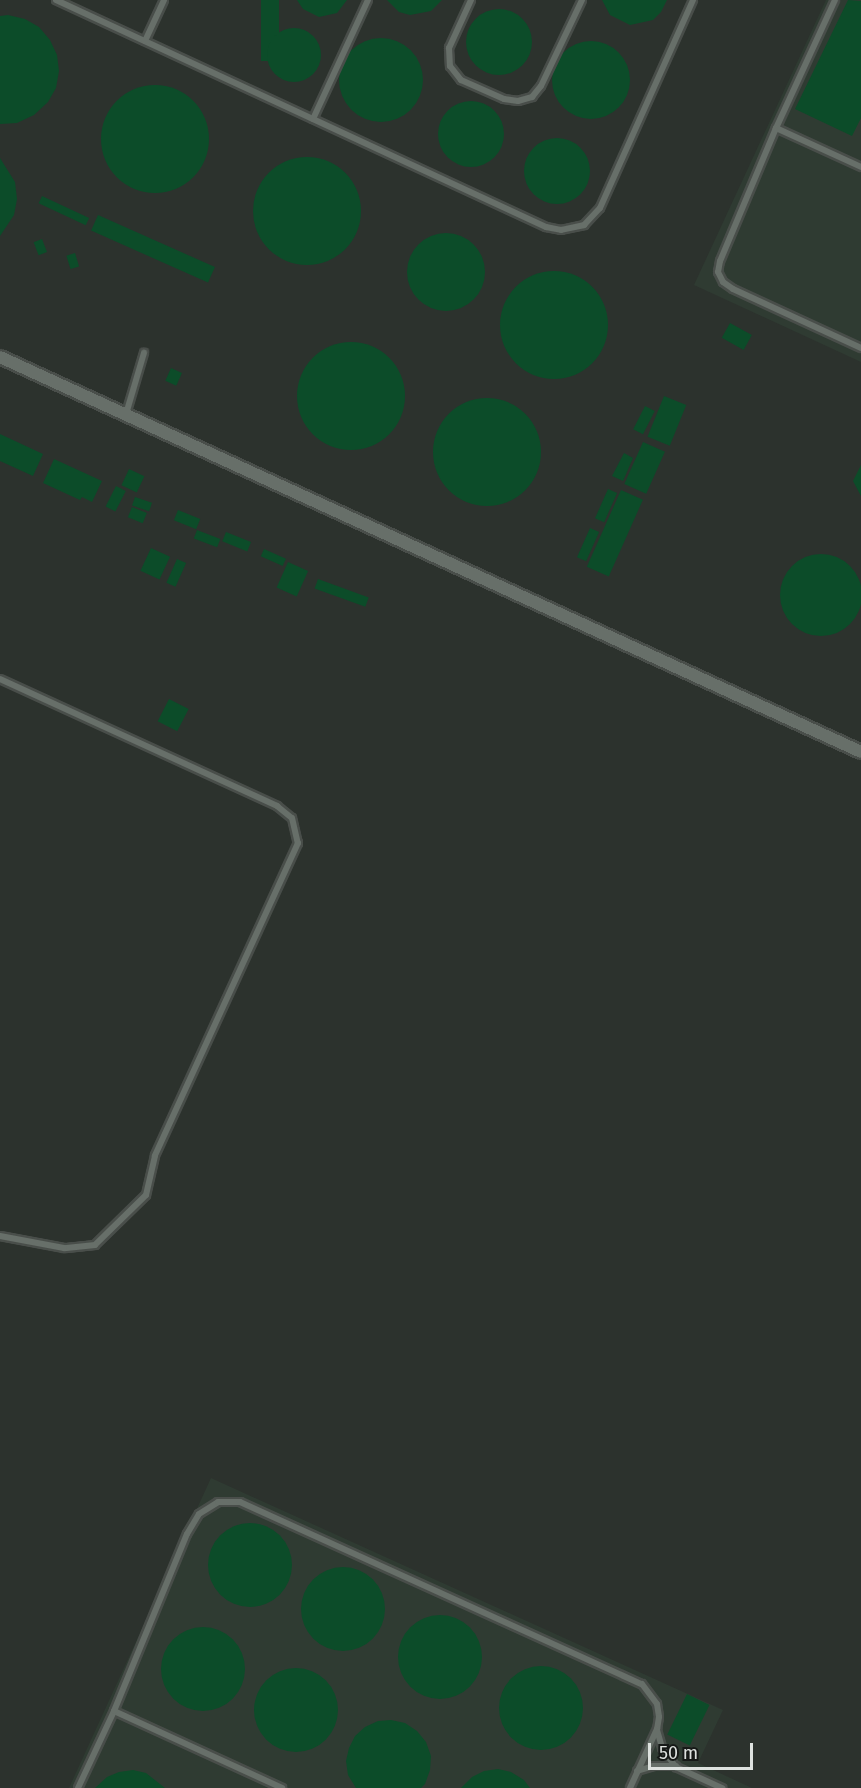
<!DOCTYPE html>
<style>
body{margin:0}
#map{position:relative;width:861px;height:1788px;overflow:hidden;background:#2c322d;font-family:"Fira Sans",sans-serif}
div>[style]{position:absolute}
.built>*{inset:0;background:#2f3b32}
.building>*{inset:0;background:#0c4c29;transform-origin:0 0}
.round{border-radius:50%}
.roads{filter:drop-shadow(2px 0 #494e4a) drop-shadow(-2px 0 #494e4a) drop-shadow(0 2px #494e4a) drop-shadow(0 -2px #494e4a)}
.service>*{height:6px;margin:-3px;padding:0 3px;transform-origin:3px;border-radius:3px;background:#676f69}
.minor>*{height:12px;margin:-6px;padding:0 6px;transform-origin:6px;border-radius:6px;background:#676f69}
span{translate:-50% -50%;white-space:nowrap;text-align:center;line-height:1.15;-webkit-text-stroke:4.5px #161917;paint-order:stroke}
.scale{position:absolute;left:648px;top:1743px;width:105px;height:27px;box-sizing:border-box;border:3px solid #dee2df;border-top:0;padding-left:8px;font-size:18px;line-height:21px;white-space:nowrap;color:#dee2df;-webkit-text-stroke:4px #161917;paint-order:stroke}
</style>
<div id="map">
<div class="built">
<i style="clip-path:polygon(826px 0,861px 0,861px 362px,694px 285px)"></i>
<i style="clip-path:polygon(211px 1478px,723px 1710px,698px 1763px,752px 1788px,69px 1788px)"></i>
</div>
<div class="building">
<i style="left:261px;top:0;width:18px;height:61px"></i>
<i style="clip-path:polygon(297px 0,347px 0,337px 13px,319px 17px,303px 9px)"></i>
<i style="clip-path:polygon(387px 0,442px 0,431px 11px,410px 15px,399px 12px)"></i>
<i style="clip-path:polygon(602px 0,667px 0,661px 12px,653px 20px,630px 25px,610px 15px)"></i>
<i style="clip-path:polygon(848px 0,861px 1px,861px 118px,852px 136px,795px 109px)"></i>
<i class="round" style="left:466px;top:9px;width:66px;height:66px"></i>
<i style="clip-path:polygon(8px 15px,25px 19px,39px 27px,50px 40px,57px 55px,59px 71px,56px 88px,48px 102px,34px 115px,17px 123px,0 124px,0 16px)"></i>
<i class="round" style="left:267px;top:28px;width:54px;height:54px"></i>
<i class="round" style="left:339px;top:38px;width:84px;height:84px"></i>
<i class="round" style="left:552px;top:41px;width:78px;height:78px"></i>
<i class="round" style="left:101px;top:85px;width:108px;height:108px"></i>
<i class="round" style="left:438px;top:101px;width:66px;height:66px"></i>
<i class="round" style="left:524px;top:138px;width:66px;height:66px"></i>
<i class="round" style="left:253px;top:157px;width:108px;height:108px"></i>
<i style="clip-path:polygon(0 158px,15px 182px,17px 199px,14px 215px,0 236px)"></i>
<i style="left:42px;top:196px;width:52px;height:8px;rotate:25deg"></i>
<i style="left:98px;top:215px;width:128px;height:17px;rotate:24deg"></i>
<i class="round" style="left:407px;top:233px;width:78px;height:78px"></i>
<i style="left:42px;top:239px;width:14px;height:9px;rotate:69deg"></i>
<i style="left:75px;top:253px;width:14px;height:9px;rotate:73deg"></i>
<i class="round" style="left:500px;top:271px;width:108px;height:108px"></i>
<i style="left:730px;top:323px;width:25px;height:17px;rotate:29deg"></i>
<i class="round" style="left:297px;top:342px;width:108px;height:108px"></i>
<i style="left:171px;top:368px;width:12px;height:14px;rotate:24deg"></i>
<i style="left:664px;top:396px;width:24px;height:44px;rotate:22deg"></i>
<i class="round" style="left:433px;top:398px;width:108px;height:108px"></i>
<i style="left:645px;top:406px;width:11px;height:26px;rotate:27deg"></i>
<i style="clip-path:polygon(0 434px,43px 454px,33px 476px,0 461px)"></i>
<i style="left:643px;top:442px;width:24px;height:46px;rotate:24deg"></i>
<i style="clip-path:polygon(624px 453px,633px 458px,623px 481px,612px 476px)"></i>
<i style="clip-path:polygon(54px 459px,102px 481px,92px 502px,82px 497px,80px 500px,43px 483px)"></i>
<i style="clip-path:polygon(861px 465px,861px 496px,853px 481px)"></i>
<i style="left:129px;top:469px;width:17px;height:18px;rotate:25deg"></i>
<i style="left:116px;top:486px;width:11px;height:23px;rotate:27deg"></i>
<i style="left:608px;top:489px;width:10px;height:32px;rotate:24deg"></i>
<i style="left:621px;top:490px;width:24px;height:84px;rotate:24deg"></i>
<i style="left:135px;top:497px;width:18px;height:9px;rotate:19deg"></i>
<i style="left:132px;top:507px;width:16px;height:11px;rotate:22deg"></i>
<i style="left:178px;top:510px;width:24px;height:11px;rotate:22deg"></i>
<i style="left:590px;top:528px;width:10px;height:32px;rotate:24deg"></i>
<i style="left:197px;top:530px;width:25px;height:9px;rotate:21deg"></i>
<i style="left:226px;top:532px;width:27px;height:10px;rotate:22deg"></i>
<i style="left:151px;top:548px;width:21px;height:25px;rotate:25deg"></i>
<i style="left:264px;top:549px;width:24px;height:8px;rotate:24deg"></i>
<i class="round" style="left:780px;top:554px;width:82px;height:82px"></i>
<i style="left:177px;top:559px;width:10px;height:26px;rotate:24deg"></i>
<i style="left:288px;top:562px;width:22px;height:28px;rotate:24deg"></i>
<i style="left:318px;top:579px;width:54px;height:10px;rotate:20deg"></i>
<i style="left:169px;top:699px;width:22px;height:25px;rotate:27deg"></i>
<i class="round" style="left:208px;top:1523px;width:84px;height:84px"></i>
<i class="round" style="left:301px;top:1567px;width:84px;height:84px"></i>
<i class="round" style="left:398px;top:1615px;width:84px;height:84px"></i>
<i class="round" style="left:161px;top:1627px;width:84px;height:84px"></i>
<i class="round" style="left:499px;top:1666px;width:84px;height:84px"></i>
<i class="round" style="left:254px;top:1668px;width:84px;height:84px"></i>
<i style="left:687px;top:1694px;width:25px;height:45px;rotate:26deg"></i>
<i style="clip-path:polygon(391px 1720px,405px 1723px,417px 1731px,426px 1742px,431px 1756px,430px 1770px,425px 1784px,421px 1788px,356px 1788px,348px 1775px,346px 1761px,349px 1748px,355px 1736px,365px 1727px,378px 1721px)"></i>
<i style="clip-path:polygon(498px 1769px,511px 1772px,524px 1780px,530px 1788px,461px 1788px,472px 1777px,484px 1771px)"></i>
<i style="clip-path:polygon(133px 1770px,146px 1773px,165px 1788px,95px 1788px,107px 1777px,119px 1772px)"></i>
</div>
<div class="roads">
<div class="service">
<i style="left:56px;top:0;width:540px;rotate:24.86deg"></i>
<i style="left:546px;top:227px;width:15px;rotate:11deg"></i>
<i style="left:561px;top:230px;width:24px;rotate:-12deg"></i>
<i style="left:584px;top:225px;width:23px;rotate:-47deg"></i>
<i style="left:600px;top:208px;width:228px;rotate:-65.9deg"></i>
<i style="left:471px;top:0;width:53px;rotate:114.6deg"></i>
<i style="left:449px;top:48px;width:18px;rotate:87deg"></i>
<i style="left:450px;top:66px;width:18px;rotate:52deg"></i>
<i style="left:461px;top:80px;width:47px;rotate:23.8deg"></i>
<i style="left:504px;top:99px;width:14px;rotate:8deg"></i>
<i style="left:518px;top:101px;width:15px;rotate:-16deg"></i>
<i style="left:532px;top:97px;width:14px;rotate:-51deg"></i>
<i style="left:541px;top:86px;width:95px;rotate:-64.5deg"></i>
<i style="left:835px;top:0;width:141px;rotate:114.7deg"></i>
<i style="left:776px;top:128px;width:144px;rotate:112.8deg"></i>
<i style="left:720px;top:261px;width:11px;rotate:100deg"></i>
<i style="left:718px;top:272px;width:11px;rotate:63deg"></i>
<i style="left:723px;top:282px;width:12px;rotate:35deg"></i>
<i style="left:733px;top:289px;width:141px;rotate:24.7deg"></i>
<i style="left:145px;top:41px;width:45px;rotate:-65.1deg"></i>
<i style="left:313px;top:119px;width:131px;rotate:-65.2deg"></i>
<i style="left:776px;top:128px;width:94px;rotate:24.6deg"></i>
<i style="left:126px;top:414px;width:64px;rotate:-73.6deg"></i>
<i style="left:0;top:679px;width:305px;rotate:24.6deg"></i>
<i style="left:277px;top:806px;width:19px;rotate:39deg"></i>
<i style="left:292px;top:818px;width:26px;rotate:77deg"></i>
<i style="left:298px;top:843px;width:344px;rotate:114.6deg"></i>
<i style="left:155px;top:1156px;width:40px;rotate:103deg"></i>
<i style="left:146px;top:1195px;width:71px;rotate:135.6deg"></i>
<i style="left:95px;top:1245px;width:31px;rotate:174deg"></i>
<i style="left:64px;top:1248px;width:65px;rotate:-169.4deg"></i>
<i style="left:114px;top:1711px;width:185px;rotate:24.6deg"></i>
<i style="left:657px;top:1730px;width:19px;rotate:74deg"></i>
<i style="left:662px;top:1748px;width:24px;rotate:54deg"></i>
<i style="left:676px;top:1767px;width:51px;rotate:24.5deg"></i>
<i style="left:637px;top:1771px;width:17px;rotate:-17deg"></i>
<i style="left:653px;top:1766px;width:23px"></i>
<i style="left:78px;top:1788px;width:85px;rotate:-64.9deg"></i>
<i style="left:114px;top:1711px;width:191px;rotate:-67.6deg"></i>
<i style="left:187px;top:1534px;width:23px;rotate:-59deg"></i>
<i style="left:199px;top:1514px;width:22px;rotate:-32deg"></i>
<i style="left:218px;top:1502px;width:22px"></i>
<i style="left:240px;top:1502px;width:441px;rotate:24.4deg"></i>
<i style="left:642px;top:1684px;width:25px;rotate:53deg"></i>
<i style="left:657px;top:1704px;width:13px;rotate:81deg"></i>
<i style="left:659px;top:1717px;width:12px;rotate:99deg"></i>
<i style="left:657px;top:1729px;width:65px;rotate:114.6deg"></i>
</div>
<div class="minor">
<i style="left:0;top:357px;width:947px;rotate:24.64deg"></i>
</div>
</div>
<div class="scale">50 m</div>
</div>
